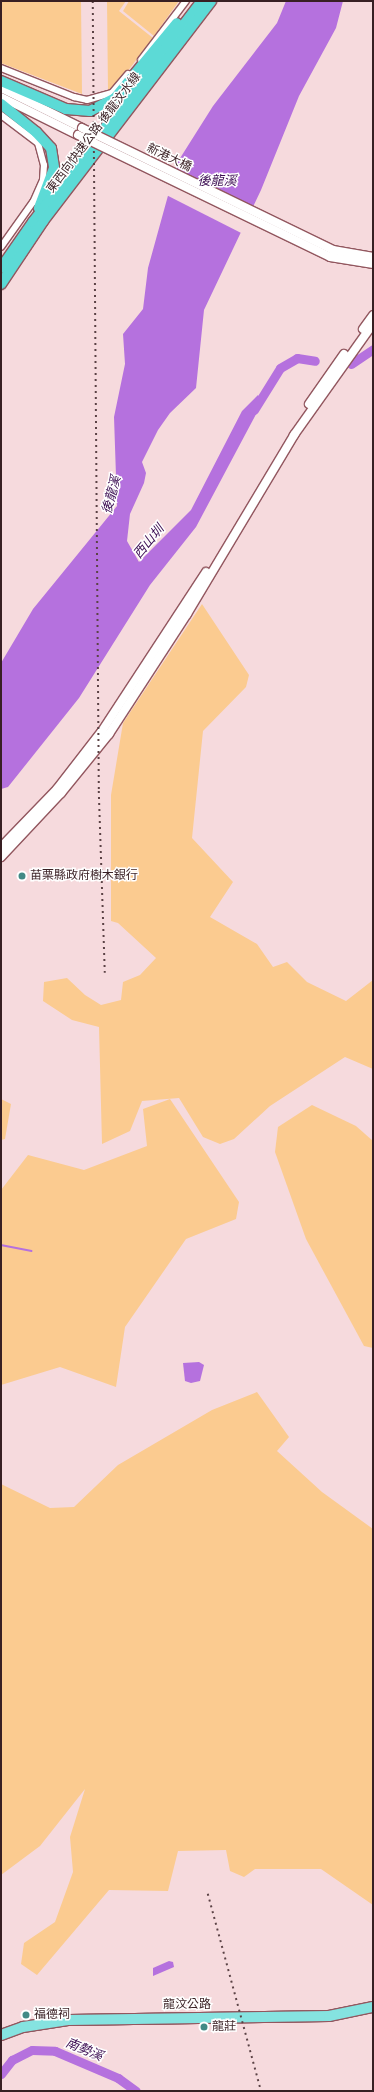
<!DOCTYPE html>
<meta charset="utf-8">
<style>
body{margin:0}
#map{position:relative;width:374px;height:2092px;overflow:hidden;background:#f6dadd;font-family:"Space Grotesk","Noto Sans TC",sans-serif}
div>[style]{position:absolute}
.green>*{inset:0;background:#fbcb90}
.water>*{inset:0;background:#b571de}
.pier>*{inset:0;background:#f6dadd;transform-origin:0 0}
.stream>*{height:1.5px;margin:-0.75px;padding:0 0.75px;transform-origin:0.75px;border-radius:0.75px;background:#b571de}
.river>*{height:9px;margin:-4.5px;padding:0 4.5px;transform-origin:4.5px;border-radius:4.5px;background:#b571de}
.roads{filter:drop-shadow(1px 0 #92575f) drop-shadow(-1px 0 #92575f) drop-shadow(0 1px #92575f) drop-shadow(0 -1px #92575f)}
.minor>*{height:6px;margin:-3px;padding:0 3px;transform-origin:3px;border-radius:3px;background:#fff}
.tertiary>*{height:8px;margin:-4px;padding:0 4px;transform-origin:4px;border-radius:4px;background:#fff}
.primary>*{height:10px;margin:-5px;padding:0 5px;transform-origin:5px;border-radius:5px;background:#85e3e0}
.trunk>*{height:10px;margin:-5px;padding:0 5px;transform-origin:5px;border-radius:5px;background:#5cdad6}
.rail>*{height:1.5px;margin-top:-0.75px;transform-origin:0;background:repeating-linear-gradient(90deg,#5b4245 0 2px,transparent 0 6px)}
.bridges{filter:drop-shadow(1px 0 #92575f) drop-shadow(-1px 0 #92575f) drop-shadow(0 1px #92575f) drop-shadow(0 -1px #92575f)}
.tertiary-bridge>*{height:8px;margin:-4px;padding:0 4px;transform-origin:4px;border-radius:4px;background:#fff}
.dots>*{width:11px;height:11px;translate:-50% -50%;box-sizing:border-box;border:2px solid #fff;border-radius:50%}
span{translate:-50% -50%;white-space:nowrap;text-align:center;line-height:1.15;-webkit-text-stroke:3px #fff;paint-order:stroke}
.street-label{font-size:12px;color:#381f23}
.poi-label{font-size:12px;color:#381f23}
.left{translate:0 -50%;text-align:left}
.water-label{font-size:13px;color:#3c0e53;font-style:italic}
.frame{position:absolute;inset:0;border:2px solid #381f23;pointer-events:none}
</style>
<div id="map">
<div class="green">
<i style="clip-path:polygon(1px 1px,81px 1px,82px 94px,1px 63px)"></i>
<i style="clip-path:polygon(107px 1px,126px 1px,119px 11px,153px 38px,124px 76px,108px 91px)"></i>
<i style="clip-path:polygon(129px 1px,179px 1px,154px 36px,123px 11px)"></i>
<i style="clip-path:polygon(202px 604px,249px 675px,246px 687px,203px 731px,192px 838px,233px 882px,210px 917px,257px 944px,273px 967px,287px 962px,307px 982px,346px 1001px,373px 980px,373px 1069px,345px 1057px,270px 1106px,234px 1139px,220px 1144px,203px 1137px,179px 1098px,142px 1101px,130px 1131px,102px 1144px,99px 1027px,72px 1020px,43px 1001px,44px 982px,67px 978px,85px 995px,101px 1005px,121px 1000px,123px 982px,140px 975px,156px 958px,118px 923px,111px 921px,111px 795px,123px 723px)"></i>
<i style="clip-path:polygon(1px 1099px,11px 1104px,5px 1139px,1px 1140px)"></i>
<i style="clip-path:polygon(170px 1099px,239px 1202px,236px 1219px,186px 1239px,125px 1327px,116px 1387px,60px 1367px,1px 1385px,1px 1190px,28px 1155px,84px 1170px,147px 1146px,143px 1109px)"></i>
<i style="clip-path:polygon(312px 1105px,356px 1126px,373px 1141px,373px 1348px,364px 1346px,306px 1239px,275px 1152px,278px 1127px)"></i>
<i style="clip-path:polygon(257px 1392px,289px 1437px,277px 1451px,322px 1492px,373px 1529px,373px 1905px,321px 1869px,255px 1869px,244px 1877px,230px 1871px,226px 1850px,178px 1851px,168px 1891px,109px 1890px,37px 1975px,21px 1964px,24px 1943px,55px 1922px,73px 1872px,70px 1837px,85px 1789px,40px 1846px,1px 1875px,1px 1484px,50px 1508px,74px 1507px,118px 1465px,212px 1410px)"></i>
</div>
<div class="water">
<i style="clip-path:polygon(286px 1px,343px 1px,336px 28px,299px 96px,261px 190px,204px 310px,196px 388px,170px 413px,158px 430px,142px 462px,146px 473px,144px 483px,130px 514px,127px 541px,139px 562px,191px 510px,242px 411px,258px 395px,262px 403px,196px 527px,150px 585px,79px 698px,8px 787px,1px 789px,1px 663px,33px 609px,117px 506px,114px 417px,125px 364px,123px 334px,143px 309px,148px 268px,177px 163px,213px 106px,277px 23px)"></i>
<i style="clip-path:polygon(199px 1362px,204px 1365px,200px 1381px,191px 1383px,185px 1381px,183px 1363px)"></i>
<i style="clip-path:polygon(169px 1961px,173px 1962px,174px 1967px,153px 1976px,153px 1968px)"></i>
</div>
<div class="pier">
<i style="left:171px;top:176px;width:89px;height:19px;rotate:27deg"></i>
</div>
<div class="stream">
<i style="left:1px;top:1245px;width:31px;rotate:11deg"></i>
</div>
<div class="river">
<i style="left:351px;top:364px;width:27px;rotate:-34deg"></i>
<i style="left:254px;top:410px;width:49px;rotate:-58.2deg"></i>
<i style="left:280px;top:368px;width:20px;rotate:-30deg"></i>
<i style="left:297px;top:358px;width:18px;rotate:9deg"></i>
<i style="left:1px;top:2074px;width:18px;rotate:-52deg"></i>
<i style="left:12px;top:2060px;width:22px;rotate:-27deg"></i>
<i style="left:32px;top:2050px;width:23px;rotate:2deg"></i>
<i style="left:55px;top:2051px;width:69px;rotate:23.2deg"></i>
<i style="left:118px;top:2078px;width:22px;rotate:36deg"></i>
</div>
<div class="roads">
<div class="minor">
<i style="left:141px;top:60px;width:74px;rotate:-52.7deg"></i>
<i style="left:1px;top:68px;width:79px;rotate:21.7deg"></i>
<i style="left:74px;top:97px;width:13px;rotate:13deg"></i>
<i style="left:87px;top:100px;width:26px;rotate:-16deg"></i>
<i style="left:112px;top:93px;width:25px;rotate:-50deg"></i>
<i style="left:1px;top:115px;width:46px;rotate:37.1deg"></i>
<i style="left:38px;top:143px;width:23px;rotate:75deg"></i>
<i style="left:44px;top:165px;width:15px;rotate:94deg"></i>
<i style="left:43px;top:180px;width:24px;rotate:114deg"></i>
<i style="left:33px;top:202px;width:55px;rotate:125.4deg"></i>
</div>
<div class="tertiary">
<i style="left:1px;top:88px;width:90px;rotate:26.3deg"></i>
<i style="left:1px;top:97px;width:86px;rotate:26.3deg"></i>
<i style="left:363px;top:329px;width:17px;rotate:-54deg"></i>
<i style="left:309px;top:404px;width:61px;rotate:-55deg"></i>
<i style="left:1px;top:847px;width:81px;rotate:-46deg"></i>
<i style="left:57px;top:789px;width:73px;rotate:-52.2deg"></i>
<i style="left:102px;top:731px;width:190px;rotate:-56.8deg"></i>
<i style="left:1px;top:857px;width:88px;rotate:-46.8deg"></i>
<i style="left:61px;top:793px;width:76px;rotate:-50.9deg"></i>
<i style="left:109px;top:734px;width:143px;rotate:-57deg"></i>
<i style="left:187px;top:614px;width:209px;rotate:-59.1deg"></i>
<i style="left:294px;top:435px;width:136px;rotate:-54.6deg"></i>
</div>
<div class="primary">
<i style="left:1px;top:2035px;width:23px;rotate:-20deg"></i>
<i style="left:23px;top:2027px;width:47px;rotate:-8.7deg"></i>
<i style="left:69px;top:2020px;width:260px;rotate:-0.9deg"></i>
<i style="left:329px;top:2016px;width:45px;rotate:-11.6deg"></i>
</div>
<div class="trunk">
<i style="left:1px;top:81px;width:71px;rotate:23.3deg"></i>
<i style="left:66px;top:109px;width:24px;rotate:5deg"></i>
<i style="left:90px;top:111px;width:28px;rotate:-27deg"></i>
<i style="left:115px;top:98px;width:97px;rotate:-50.4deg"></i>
<i style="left:1px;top:104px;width:45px;rotate:38.7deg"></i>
<i style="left:36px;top:132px;width:22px;rotate:47deg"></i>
<i style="left:51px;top:148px;width:20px;rotate:81deg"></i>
<i style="left:54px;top:168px;width:43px;rotate:110.6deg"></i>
<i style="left:1px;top:268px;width:56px;rotate:-55.2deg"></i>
<i style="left:33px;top:222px;width:278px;rotate:-52.6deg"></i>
<i style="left:1px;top:284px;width:76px;rotate:-56.3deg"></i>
<i style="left:43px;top:221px;width:277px;rotate:-52.6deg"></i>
</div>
</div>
<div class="rail">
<i style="left:93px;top:1px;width:790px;rotate:89.56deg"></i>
<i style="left:99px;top:791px;width:182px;rotate:88.1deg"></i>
<i style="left:208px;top:1894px;width:204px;rotate:74.9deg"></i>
</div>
<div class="bridges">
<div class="tertiary-bridge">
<i style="left:82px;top:128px;width:279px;rotate:25.9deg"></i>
<i style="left:333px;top:250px;width:41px;rotate:9.9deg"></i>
<i style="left:78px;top:135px;width:280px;rotate:25.8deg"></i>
<i style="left:330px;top:257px;width:44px;rotate:9.2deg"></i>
</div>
</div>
<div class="dots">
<i style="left:22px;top:876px;background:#428a86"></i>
<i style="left:26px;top:2015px;background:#428a86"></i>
<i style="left:204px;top:2027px;background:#428a86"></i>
</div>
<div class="street-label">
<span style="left:94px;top:133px;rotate:-53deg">東西向快速公路 後龍汶水線</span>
<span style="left:169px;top:158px;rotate:26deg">新港大橋</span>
<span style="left:187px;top:2005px">龍汶公路</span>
</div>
<div class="poi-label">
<span class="left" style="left:30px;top:876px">苗栗縣政府樹木銀行</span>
<span class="left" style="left:34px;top:2015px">福德祠</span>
<span class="left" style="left:212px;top:2027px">龍莊</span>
</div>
<div class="water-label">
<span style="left:217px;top:181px">後龍溪</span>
<span style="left:112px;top:495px;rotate:-75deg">後龍溪</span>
<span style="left:149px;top:542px;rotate:-50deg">西山圳</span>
<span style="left:84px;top:2050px;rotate:23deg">南勢溪</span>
</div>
<div class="frame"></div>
</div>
